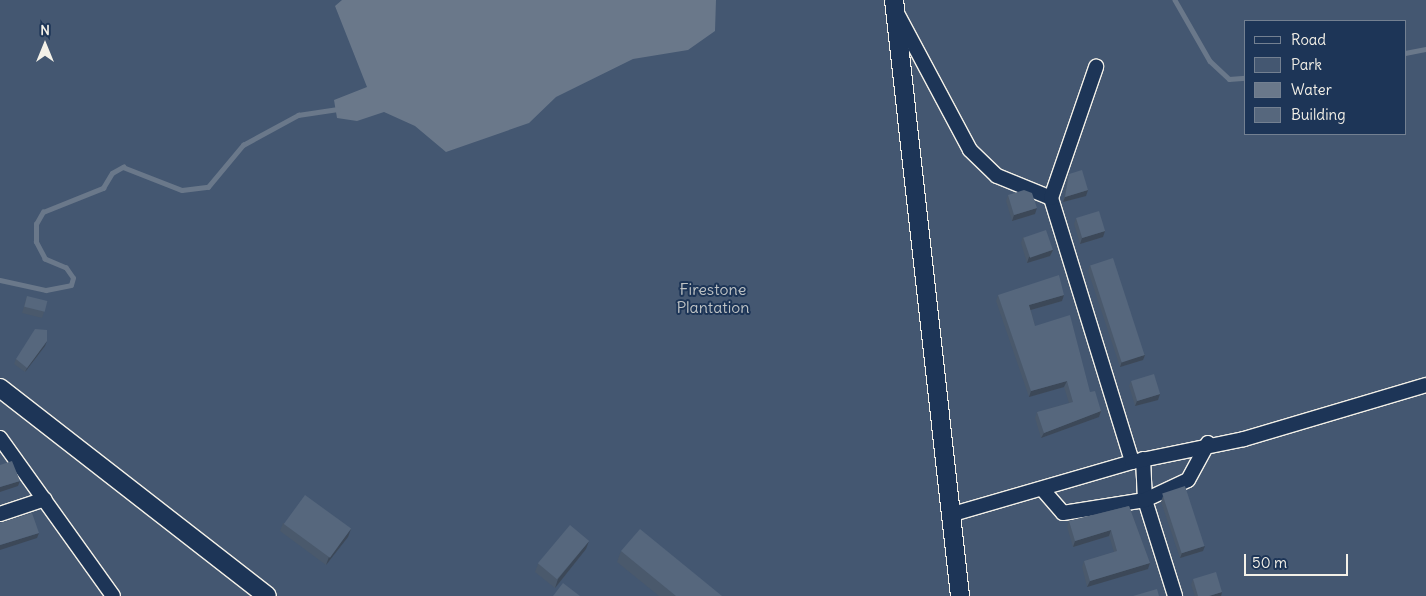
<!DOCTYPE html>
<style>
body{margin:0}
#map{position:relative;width:1426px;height:596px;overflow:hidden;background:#2a4060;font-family:Delius,sans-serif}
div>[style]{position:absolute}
.green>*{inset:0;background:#445771}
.water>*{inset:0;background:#6a788a}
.stream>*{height:4.5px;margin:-2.25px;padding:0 2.25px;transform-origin:2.25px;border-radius:2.25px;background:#6a788a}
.roads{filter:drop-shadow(1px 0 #f4f1e8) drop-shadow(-1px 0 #f4f1e8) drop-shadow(0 1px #f4f1e8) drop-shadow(0 -1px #f4f1e8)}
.minor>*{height:14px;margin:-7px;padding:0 7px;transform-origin:7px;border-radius:7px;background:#1d3557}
.major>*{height:18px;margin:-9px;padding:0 9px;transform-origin:9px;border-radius:9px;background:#1d3557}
.wall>*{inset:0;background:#4a596c}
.shaded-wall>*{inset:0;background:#3c4858}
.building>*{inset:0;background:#56677d;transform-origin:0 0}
span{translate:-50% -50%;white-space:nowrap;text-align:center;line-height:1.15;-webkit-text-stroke:4px #1d3557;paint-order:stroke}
.park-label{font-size:16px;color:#bfc3c4}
.legend{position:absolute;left:1244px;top:20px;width:162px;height:115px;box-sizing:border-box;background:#1d3557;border:1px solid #738091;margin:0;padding:6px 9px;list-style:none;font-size:15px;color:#f4f1e8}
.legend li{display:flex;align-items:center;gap:10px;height:25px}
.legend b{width:25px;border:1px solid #738091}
.north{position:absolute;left:20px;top:20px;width:50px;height:50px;-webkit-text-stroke:4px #1d3557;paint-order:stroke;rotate:0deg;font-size:14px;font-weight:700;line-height:20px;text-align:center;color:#f4f1e8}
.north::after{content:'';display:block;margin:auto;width:18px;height:22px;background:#f4f1e8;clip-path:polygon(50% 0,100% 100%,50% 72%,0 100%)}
.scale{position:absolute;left:1244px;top:554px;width:104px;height:22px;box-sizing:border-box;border:2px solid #f4f1e8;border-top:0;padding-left:6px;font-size:15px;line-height:18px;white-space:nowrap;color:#f4f1e8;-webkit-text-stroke:4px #1d3557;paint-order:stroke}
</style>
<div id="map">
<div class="green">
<i style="clip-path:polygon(evenodd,0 0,1426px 0,1426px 596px,0 596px,0 0,1245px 21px,1405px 21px,1405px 134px,1245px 134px,1245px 21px)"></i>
</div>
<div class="water">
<i style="clip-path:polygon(342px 0,716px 0,715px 31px,688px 50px,633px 59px,556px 97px,529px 123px,446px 152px,415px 126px,384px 112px,357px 121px,337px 118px,334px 100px,367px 87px,335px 6px)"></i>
</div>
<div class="stream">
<i style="left:1175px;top:0;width:70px;rotate:60.2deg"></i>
<i style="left:1210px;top:61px;width:26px;rotate:43deg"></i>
<i style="left:1229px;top:79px;width:16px;rotate:-4deg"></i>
<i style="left:1405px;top:53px;width:21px;rotate:-11deg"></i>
<i style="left:0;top:280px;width:47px;rotate:12.3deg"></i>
<i style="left:46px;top:290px;width:25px;rotate:-11deg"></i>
<i style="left:71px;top:285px;width:7px;rotate:-74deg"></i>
<i style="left:73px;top:278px;width:12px;rotate:-125deg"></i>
<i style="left:66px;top:268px;width:23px;rotate:-157deg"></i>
<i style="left:45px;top:259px;width:19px;rotate:-118deg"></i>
<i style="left:36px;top:242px;width:18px;rotate:-90deg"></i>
<i style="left:36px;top:224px;width:14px;rotate:-60deg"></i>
<i style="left:43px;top:212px;width:65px;rotate:-21.8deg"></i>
<i style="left:103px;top:188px;width:17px;rotate:-59deg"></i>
<i style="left:112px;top:173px;width:13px;rotate:-29deg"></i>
<i style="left:123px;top:167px;width:63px;rotate:21.3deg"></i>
<i style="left:182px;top:190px;width:26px;rotate:-7deg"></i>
<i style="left:208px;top:187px;width:55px;rotate:-50.2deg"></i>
<i style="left:243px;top:145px;width:63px;rotate:-28.6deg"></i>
<i style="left:298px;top:115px;width:40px;rotate:-8.5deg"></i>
</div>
<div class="roads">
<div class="minor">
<i style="left:898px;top:15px;width:153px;rotate:61.9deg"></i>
<i style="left:970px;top:150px;width:37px;rotate:44deg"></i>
<i style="left:997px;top:176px;width:58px;rotate:22.2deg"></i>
<i style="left:1051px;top:198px;width:276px;rotate:72.9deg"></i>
<i style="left:1051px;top:198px;width:139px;rotate:-71deg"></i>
<i style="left:0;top:438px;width:194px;rotate:54.4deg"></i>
<i style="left:1143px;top:459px;width:41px;rotate:87.2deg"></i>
<i style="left:1145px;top:500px;width:101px;rotate:72.6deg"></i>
<i style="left:1043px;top:490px;width:30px;rotate:49deg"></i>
<i style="left:1063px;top:513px;width:83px;rotate:-9deg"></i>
<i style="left:1145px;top:500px;width:47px;rotate:-24.9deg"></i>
<i style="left:1188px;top:480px;width:42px;rotate:-61.6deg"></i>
<i style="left:0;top:514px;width:47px;rotate:-18.4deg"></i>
<i style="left:953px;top:514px;width:186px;rotate:-16.2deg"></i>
<i style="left:1132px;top:462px;width:114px;rotate:-11.6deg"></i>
<i style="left:1244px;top:439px;width:190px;rotate:-16.5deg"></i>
</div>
<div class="major">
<i style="left:894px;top:0;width:600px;rotate:83.68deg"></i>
<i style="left:0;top:388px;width:338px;rotate:37.9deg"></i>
</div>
</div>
<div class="wall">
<i style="clip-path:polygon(1069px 174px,1088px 190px,1086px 196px,1063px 202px,1067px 180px)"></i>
<i style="clip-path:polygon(1008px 195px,1035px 214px,1012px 221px,1006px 201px)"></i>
<i style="clip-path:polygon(1076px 218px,1105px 231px,1103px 237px,1080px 244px,1074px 224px)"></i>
<i style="clip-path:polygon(1023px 237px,1053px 250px,1050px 256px,1027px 263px,1021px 243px)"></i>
<i style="clip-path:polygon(1090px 265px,1145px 355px,1143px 360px,1120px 367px,1088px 271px)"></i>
<i style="clip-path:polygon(998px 295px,1064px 295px,1062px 301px,1031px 310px,1035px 326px,1090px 392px,1101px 411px,1099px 417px,1041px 438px,1035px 418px,1037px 412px,1069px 403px,1064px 387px,1029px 397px,996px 301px)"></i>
<i style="clip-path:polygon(27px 296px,44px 312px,42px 318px,22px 313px)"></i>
<i style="clip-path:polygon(45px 346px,25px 372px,14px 364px,16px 359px)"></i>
<i style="clip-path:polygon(1131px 381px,1160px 394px,1158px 400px,1135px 406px,1129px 386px)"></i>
<i style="clip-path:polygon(1163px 496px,1203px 551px,1180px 558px,1161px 502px)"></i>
<i style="clip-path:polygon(1129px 506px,1150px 563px,1148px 569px,1087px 587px,1082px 567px,1084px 561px,1114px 552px,1109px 536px,1073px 547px,1067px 527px,1069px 521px)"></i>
<i style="clip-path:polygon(283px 523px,348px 537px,326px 565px,280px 531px)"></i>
<i style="clip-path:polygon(586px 549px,555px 588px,535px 572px,538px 564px)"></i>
<i style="clip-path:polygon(621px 551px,722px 596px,659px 596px,617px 562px)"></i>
<i style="clip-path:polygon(1193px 579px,1222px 592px,1221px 596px,1195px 596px,1191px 585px)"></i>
</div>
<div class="shaded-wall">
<i style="clip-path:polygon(1088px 190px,1086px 196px,1063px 202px,1065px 197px)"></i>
<i style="clip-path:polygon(1037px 208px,1035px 214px,1012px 221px,1014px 215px)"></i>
<i style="clip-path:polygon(1105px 231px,1103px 237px,1080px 244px,1082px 238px)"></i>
<i style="clip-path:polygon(1053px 250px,1050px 256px,1027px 263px,1029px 257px)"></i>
<i style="clip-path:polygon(1064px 295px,1062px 301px,1027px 311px,1029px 305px)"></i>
<i style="clip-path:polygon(47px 341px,45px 346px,25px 372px,27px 368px)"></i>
<i style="clip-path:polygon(1145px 355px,1143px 360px,1120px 367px,1122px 361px)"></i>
<i style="clip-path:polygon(1067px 381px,1064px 387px,1029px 397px,1031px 391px)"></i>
<i style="clip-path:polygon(1160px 394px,1158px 400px,1135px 406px,1137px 401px)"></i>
<i style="clip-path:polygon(1101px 411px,1099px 417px,1041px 438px,1044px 433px)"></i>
<i style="clip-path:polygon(20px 481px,18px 486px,0 492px,0 487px)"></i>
<i style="clip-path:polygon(351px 529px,348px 537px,326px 565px,329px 557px)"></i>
<i style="clip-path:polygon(1111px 530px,1109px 536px,1073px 547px,1075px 541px)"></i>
<i style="clip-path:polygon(39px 533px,37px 538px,0 550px,0 545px)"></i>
<i style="clip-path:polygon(589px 541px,586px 549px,555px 588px,558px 579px)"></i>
<i style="clip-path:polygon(1205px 546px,1203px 551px,1180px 558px,1182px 553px)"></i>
<i style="clip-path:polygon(1150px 563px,1148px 569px,1087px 587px,1090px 581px)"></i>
<i style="clip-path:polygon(1222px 592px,1221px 596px,1209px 596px)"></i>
</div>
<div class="building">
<i style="clip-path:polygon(1082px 170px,1088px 190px,1065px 197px,1069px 174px)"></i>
<i style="clip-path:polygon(1024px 190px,1032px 193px,1037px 208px,1014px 215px,1008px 195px)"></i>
<i style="left:1099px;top:211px;width:21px;height:24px;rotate:73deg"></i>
<i style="left:1046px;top:230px;width:21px;height:24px;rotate:71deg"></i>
<i style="left:1113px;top:258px;width:102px;height:24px;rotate:72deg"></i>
<i style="clip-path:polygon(1059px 275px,1064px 295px,1029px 305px,1035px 326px,1070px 315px,1090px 392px,1095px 391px,1101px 411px,1044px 433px,1037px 412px,1073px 402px,1067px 381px,1031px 391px,998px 295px)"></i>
<i style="left:27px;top:296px;width:21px;height:11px;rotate:14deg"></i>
<i style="clip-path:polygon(35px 329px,47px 330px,47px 341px,27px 368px,16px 359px)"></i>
<i style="left:1154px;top:374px;width:21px;height:24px;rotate:73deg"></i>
<i style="clip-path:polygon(12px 461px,20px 481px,0 487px,0 465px)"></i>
<i style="left:1185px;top:486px;width:63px;height:24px;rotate:72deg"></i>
<i style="left:305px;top:495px;width:57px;height:36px;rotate:36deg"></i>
<i style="clip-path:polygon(1129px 506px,1150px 563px,1090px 581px,1084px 561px,1117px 551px,1111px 530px,1075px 541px,1069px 521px)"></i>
<i style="clip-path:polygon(32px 513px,39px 533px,0 545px,0 523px)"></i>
<i style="left:570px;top:525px;width:25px;height:50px;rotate:40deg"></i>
<i style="clip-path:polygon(640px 529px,722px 596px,676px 596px,621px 551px)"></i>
<i style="clip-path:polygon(1216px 572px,1222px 592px,1209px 596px,1198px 596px,1193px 579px)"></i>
<i style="clip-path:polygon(563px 583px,580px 596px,553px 596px)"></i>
<i style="clip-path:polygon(1157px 589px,1159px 596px,1133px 596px)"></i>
</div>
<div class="park-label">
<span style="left:713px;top:298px">Firestone<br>Plantation</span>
</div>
<ul class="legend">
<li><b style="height:6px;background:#1d3557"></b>Road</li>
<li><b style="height:14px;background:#445771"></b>Park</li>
<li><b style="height:14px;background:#6a788a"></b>Water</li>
<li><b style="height:14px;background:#56677d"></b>Building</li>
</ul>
<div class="north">N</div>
<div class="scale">50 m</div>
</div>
